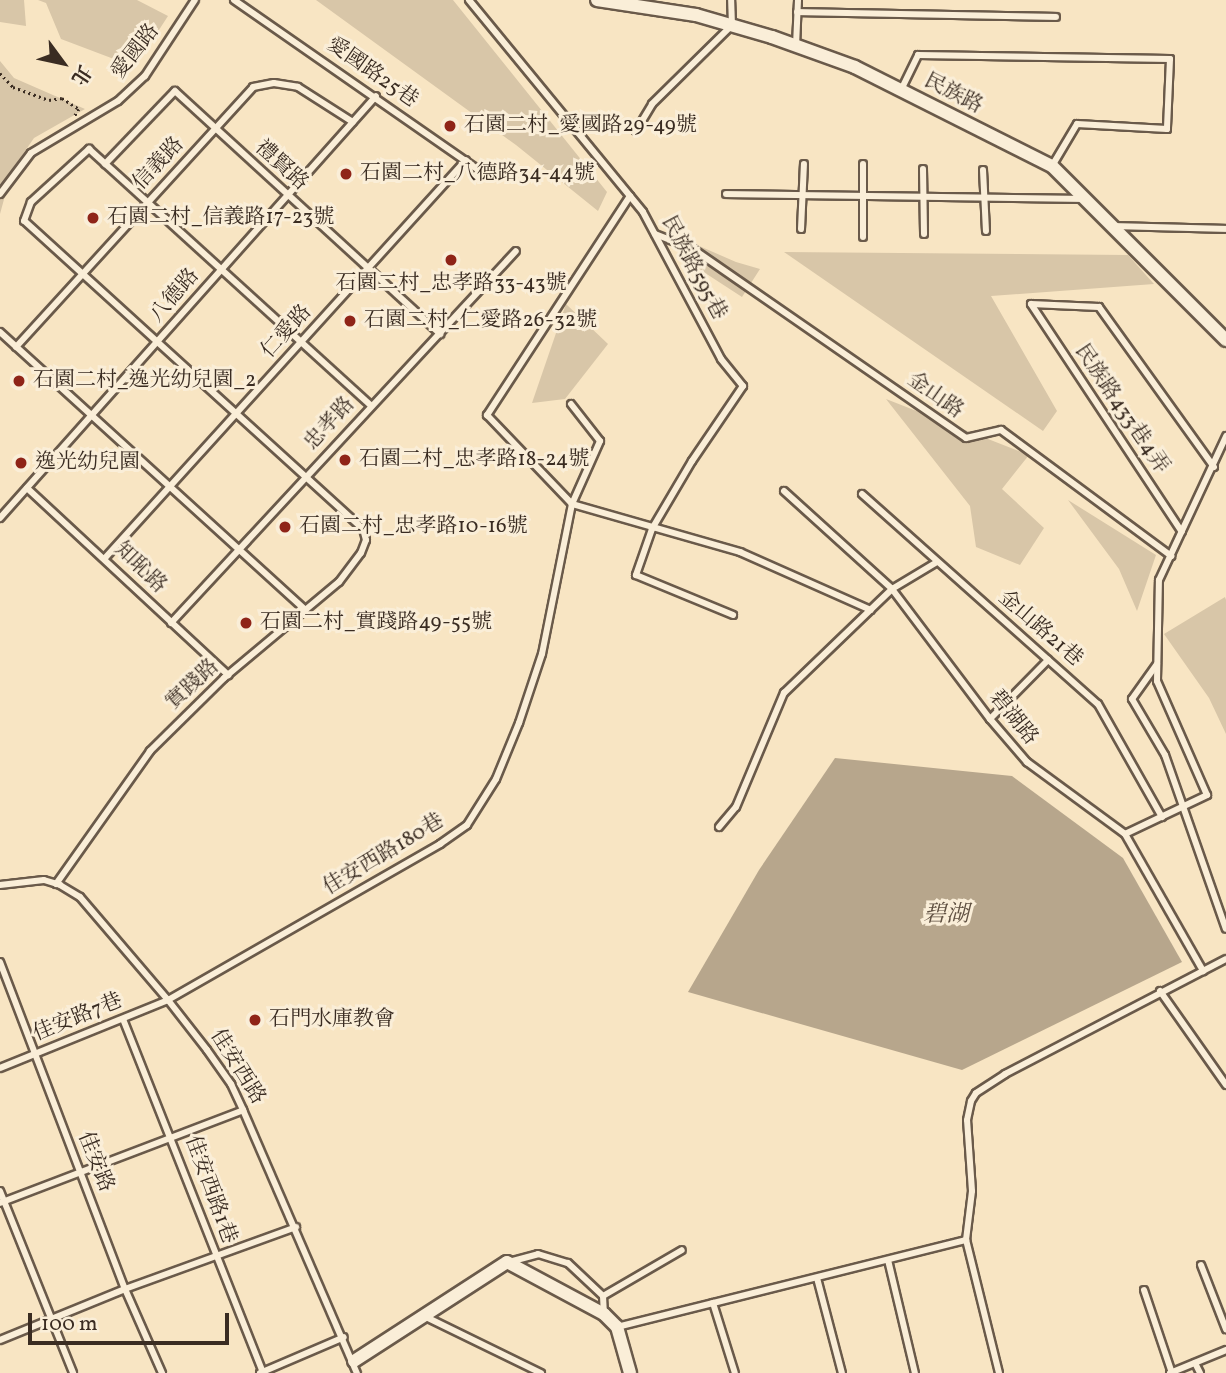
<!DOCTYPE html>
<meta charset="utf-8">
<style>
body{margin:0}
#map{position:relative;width:1226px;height:1373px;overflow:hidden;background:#f8e5c3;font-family:Vollkorn,"Noto Serif TC",serif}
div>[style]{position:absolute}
.green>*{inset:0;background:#d8c6a8}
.water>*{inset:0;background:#b7a68c}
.path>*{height:2.5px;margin-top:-1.25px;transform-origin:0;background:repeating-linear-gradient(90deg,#3a2c22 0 2px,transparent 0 5.5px)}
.roads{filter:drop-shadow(2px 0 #6a5a4a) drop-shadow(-2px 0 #6a5a4a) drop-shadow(0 2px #6a5a4a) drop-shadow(0 -2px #6a5a4a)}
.service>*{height:6px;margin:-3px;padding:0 3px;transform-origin:3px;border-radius:3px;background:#faeed8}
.minor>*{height:12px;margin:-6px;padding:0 6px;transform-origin:6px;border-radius:6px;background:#faeed8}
.dots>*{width:19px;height:19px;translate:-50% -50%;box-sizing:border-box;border:4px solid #faeed8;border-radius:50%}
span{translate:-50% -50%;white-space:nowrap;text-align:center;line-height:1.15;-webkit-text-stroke:6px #faeed8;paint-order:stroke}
.street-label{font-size:21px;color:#3a2c22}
.poi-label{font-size:21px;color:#3a2c22}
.left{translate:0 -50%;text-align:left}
.water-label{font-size:23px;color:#605142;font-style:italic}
.north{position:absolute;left:28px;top:28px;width:70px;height:70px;-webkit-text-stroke:5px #faeed8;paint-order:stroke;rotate:123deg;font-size:19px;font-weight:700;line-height:28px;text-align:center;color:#3a2c22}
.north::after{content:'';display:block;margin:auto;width:24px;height:32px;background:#3a2c22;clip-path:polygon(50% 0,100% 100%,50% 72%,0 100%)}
.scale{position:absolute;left:28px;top:1313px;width:201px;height:32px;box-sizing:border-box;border:4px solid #3a2c22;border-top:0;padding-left:9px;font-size:21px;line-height:24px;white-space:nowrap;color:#3a2c22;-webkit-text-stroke:5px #faeed8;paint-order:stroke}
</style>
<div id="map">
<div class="green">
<i style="clip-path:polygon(0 0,24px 0,26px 26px,0 22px)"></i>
<i style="clip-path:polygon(38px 0,137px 0,168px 16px,135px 67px,61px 39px,46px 3px)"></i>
<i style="clip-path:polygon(316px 0,453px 0,607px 192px,598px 211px,516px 145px)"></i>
<i style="clip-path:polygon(0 61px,14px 78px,85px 109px,34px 138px,12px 170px,0 214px)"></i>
<i style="clip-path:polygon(674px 235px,736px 262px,760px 269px,742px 297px,679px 256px)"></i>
<i style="clip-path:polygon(784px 252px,1128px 255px,1154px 284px,991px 296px,1057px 411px,1043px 431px)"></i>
<i style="clip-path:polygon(566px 304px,608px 344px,565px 399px,532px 403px)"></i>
<i style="clip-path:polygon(886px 399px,1029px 455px,1002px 489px,1044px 528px,1020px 565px,976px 547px,970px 506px)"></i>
<i style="clip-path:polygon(1068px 500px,1156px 555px,1137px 611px,1119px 569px)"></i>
<i style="clip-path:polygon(1225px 597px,1226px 600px,1226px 734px,1209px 698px,1164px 634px)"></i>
</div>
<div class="water">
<i style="clip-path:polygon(835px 758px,1012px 776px,1123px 858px,1182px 962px,962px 1070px,688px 992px,759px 870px)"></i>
</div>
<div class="path">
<i style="left:0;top:73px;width:19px;rotate:47deg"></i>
<i style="left:13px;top:87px;width:38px;rotate:20deg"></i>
<i style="left:49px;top:100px;width:13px;rotate:-9deg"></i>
<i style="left:62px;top:98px;width:20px;rotate:33deg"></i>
<i style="left:79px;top:109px;width:8px;rotate:120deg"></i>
</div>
<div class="roads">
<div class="service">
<i style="left:234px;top:0;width:310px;rotate:34.8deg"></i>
<i style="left:469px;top:0;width:274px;rotate:50.6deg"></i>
<i style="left:643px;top:212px;width:166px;rotate:62deg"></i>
<i style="left:721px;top:359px;width:35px;rotate:51deg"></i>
<i style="left:743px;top:386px;width:91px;rotate:124.2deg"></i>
<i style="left:692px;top:461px;width:79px;rotate:120.5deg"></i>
<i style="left:652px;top:529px;width:49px;rotate:109.2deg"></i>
<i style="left:636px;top:575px;width:105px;rotate:22.4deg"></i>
<i style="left:797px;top:12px;width:259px;rotate:1.1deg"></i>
<i style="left:796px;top:46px;width:46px;rotate:-87.5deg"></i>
<i style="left:901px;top:90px;width:39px;rotate:-64deg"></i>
<i style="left:918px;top:55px;width:252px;rotate:0.9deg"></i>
<i style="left:1170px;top:59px;width:70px;rotate:92.5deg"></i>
<i style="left:1167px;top:129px;width:90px;rotate:-176.8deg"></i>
<i style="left:1077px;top:124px;width:49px;rotate:120.8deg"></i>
<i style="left:636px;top:131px;width:31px;rotate:-59deg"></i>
<i style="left:652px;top:104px;width:112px;rotate:-44.6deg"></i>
<i style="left:732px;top:25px;width:25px;rotate:-92deg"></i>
<i style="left:105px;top:164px;width:101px;rotate:-46.2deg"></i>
<i style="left:175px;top:91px;width:360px;rotate:42.5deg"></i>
<i style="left:923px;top:169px;width:65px;rotate:89.1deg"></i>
<i style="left:983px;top:170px;width:61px;rotate:87.2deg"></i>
<i style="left:0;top:194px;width:51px;rotate:-52.9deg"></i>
<i style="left:31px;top:153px;width:101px;rotate:-30.9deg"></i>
<i style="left:118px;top:101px;width:37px;rotate:-43deg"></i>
<i style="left:145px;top:76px;width:91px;rotate:-56.7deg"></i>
<i style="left:726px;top:194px;width:357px;rotate:0.8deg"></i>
<i style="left:630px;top:196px;width:262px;rotate:123.1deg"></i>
<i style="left:487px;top:415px;width:123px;rotate:46.3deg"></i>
<i style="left:572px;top:504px;width:175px;rotate:15.9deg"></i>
<i style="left:740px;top:552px;width:143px;rotate:23.9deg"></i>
<i style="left:1115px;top:226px;width:111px;rotate:1.5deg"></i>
<i style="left:801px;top:229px;width:65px;rotate:-87.4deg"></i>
<i style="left:655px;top:234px;width:41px;rotate:21.5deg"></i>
<i style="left:693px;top:249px;width:332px;rotate:34.7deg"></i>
<i style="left:966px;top:438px;width:36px;rotate:-13deg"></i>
<i style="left:1001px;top:430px;width:212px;rotate:36.5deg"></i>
<i style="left:863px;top:237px;width:73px;rotate:-90deg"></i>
<i style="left:1031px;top:304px;width:273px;rotate:56.5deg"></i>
<i style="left:1031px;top:304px;width:68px;rotate:2.5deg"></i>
<i style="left:1099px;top:307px;width:197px;rotate:54.3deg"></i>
<i style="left:0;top:332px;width:413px;rotate:42.3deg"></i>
<i style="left:16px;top:347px;width:352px;rotate:-47.6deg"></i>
<i style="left:253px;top:87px;width:21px;rotate:-11deg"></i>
<i style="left:274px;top:83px;width:24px;rotate:9deg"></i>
<i style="left:298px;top:87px;width:65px;rotate:32.5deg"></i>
<i style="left:27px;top:488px;width:275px;rotate:42.9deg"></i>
<i style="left:784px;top:491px;width:146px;rotate:42.2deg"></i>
<i style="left:892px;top:589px;width:163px;rotate:53deg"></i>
<i style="left:990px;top:719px;width:57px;rotate:49.3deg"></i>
<i style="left:1027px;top:762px;width:122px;rotate:36.3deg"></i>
<i style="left:1125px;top:834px;width:158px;rotate:60.3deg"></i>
<i style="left:862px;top:494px;width:316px;rotate:41.7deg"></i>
<i style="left:1098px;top:704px;width:130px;rotate:60.5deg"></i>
<i style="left:0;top:518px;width:565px;rotate:-48.3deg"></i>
<i style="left:105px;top:558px;width:537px;rotate:-47.79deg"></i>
<i style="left:171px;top:623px;width:507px;rotate:-47.16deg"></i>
<i style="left:1157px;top:664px;width:43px;rotate:125.5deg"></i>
<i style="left:1132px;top:699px;width:65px;rotate:59.5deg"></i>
<i style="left:1165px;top:755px;width:184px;rotate:70.7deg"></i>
<i style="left:990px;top:719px;width:83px;rotate:-45.5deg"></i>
<i style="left:719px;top:827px;width:26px;rotate:-50deg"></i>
<i style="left:736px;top:807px;width:124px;rotate:-67.2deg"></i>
<i style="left:784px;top:693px;width:150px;rotate:-43.9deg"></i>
<i style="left:892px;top:589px;width:52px;rotate:-31deg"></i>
<i style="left:1125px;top:834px;width:91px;rotate:-25.4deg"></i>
<i style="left:1207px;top:795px;width:124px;rotate:-113.7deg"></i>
<i style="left:1157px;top:681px;width:101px;rotate:-88.9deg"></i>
<i style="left:1159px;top:580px;width:159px;rotate:-65deg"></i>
<i style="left:56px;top:884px;width:163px;rotate:-54.7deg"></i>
<i style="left:150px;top:751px;width:104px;rotate:-44.6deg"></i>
<i style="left:224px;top:678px;width:150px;rotate:-39.9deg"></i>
<i style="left:339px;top:582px;width:36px;rotate:-53deg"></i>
<i style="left:361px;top:553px;width:14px;rotate:-69deg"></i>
<i style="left:366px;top:540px;width:11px;rotate:-105deg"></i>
<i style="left:363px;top:529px;width:458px;rotate:-137.7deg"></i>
<i style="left:24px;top:221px;width:20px;rotate:-70deg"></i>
<i style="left:31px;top:202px;width:79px;rotate:-42.4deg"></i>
<i style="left:89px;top:149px;width:380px;rotate:42.3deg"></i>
<i style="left:0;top:885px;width:44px;rotate:-6.5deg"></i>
<i style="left:44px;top:880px;width:17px;rotate:17deg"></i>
<i style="left:60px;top:885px;width:23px;rotate:31deg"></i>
<i style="left:80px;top:897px;width:135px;rotate:49.5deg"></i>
<i style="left:168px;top:1000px;width:63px;rotate:52deg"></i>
<i style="left:207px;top:1050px;width:42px;rotate:54.8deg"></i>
<i style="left:231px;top:1084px;width:29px;rotate:65deg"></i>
<i style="left:243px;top:1110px;width:287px;rotate:66.6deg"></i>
<i style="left:0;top:962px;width:350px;rotate:69.1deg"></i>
<i style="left:125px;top:1289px;width:92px;rotate:66.2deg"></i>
<i style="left:1160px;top:991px;width:115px;rotate:54.9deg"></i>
<i style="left:123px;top:1019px;width:381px;rotate:68.4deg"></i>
<i style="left:0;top:1068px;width:181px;rotate:-22deg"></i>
<i style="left:168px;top:1000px;width:314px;rotate:-29.8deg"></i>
<i style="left:440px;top:844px;width:33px;rotate:-35deg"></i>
<i style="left:467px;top:825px;width:54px;rotate:-57.8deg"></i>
<i style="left:496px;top:779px;width:61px;rotate:-67.7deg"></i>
<i style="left:519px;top:723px;width:73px;rotate:-71.6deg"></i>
<i style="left:542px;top:654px;width:153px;rotate:-78.7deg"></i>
<i style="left:572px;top:504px;width:69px;rotate:-66deg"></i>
<i style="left:600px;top:441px;width:47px;rotate:-128.1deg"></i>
<i style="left:0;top:1191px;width:196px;rotate:68.1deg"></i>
<i style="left:0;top:1203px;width:260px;rotate:-20.9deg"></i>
<i style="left:888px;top:1260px;width:116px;rotate:76.6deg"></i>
<i style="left:509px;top:1262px;width:30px;rotate:-15deg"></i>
<i style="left:538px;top:1254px;width:31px;rotate:17deg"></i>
<i style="left:568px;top:1263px;width:48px;rotate:43.3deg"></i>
<i style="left:603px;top:1296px;width:18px;rotate:87deg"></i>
<i style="left:1201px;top:1265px;width:69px;rotate:68.7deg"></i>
<i style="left:817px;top:1278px;width:98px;rotate:75.3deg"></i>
<i style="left:1144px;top:1290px;width:88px;rotate:71.4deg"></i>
<i style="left:603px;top:1296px;width:91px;rotate:-30.2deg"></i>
<i style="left:713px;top:1303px;width:73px;rotate:72.6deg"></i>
<i style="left:426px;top:1317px;width:128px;rotate:26deg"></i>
<i style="left:617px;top:1327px;width:360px;rotate:-14deg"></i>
<i style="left:0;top:1340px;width:135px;rotate:-22.2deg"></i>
<i style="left:125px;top:1289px;width:182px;rotate:-19.9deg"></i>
<i style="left:1195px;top:1363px;width:11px;rotate:63deg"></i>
<i style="left:260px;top:1373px;width:91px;rotate:-23.2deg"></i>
<i style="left:999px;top:1373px;width:137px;rotate:-103.9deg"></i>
<i style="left:966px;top:1240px;width:49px;rotate:-83deg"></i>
<i style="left:972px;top:1191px;width:71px;rotate:-94deg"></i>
<i style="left:967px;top:1120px;width:19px;rotate:-78deg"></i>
<i style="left:971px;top:1101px;width:9px;rotate:-58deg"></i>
<i style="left:976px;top:1093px;width:35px;rotate:-33deg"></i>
<i style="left:1005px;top:1074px;width:249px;rotate:-27.5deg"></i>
<i style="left:1170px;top:1373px;width:61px;rotate:-22.3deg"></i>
</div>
<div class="minor">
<i style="left:597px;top:0;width:100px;rotate:8.6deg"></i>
<i style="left:696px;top:15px;width:79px;rotate:16.1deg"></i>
<i style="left:772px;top:37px;width:88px;rotate:19.9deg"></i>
<i style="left:855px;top:67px;width:220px;rotate:26.7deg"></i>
<i style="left:1052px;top:166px;width:246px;rotate:45deg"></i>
<i style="left:354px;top:1361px;width:182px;rotate:-32.9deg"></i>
<i style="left:507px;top:1262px;width:110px;rotate:28.2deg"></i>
<i style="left:604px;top:1314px;width:18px;rotate:45deg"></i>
<i style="left:617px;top:1327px;width:48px;rotate:74.2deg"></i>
</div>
</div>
<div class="dots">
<i style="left:450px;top:126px;background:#8f2418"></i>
<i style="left:346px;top:174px;background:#8f2418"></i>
<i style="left:93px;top:218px;background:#8f2418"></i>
<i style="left:451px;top:260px;background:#8f2418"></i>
<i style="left:350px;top:321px;background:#8f2418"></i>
<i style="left:19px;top:381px;background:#8f2418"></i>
<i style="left:345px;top:460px;background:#8f2418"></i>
<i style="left:21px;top:463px;background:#8f2418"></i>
<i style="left:285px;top:527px;background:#8f2418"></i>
<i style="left:246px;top:623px;background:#8f2418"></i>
<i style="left:255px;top:1020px;background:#8f2418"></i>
</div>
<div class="street-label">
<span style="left:136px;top:52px;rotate:-52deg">愛國路</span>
<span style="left:372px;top:73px;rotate:35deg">愛國路25巷</span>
<span style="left:953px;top:94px;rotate:27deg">民族路</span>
<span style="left:159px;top:164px;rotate:-47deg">信義路</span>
<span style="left:281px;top:166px;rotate:42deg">禮賢路</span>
<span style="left:693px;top:268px;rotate:62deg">民族路595巷</span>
<span style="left:175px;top:296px;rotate:-49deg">八德路</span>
<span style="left:287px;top:332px;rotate:-48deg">仁愛路</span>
<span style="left:935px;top:396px;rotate:35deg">金山路</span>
<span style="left:1121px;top:409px;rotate:56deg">民族路433巷4弄</span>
<span style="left:330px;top:424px;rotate:-48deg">忠孝路</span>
<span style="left:140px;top:568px;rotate:44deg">知恥路</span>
<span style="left:1040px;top:629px;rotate:41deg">金山路21巷</span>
<span style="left:193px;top:685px;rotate:-43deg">實踐路</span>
<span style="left:1013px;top:718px;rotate:51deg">碧湖路</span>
<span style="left:384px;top:855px;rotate:-31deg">佳安西路180巷</span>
<span style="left:78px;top:1018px;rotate:-22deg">佳安路7巷</span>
<span style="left:237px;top:1067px;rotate:58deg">佳安西路</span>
<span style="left:95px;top:1162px;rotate:68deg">佳安路</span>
<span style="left:210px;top:1190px;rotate:70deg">佳安西路1巷</span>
</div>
<div class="poi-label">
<span class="left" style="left:464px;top:126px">石園二村_愛國路29-49號</span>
<span class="left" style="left:360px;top:174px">石園二村_八德路34-44號</span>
<span class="left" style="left:107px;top:218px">石園二村_信義路17-23號</span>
<span style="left:451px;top:284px">石園二村_忠孝路33-43號</span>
<span class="left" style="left:364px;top:321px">石園二村_仁愛路26-32號</span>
<span class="left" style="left:33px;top:381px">石園二村_逸光幼兒園_2</span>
<span class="left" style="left:359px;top:460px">石園二村_忠孝路18-24號</span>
<span class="left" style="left:35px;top:463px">逸光幼兒園</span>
<span class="left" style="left:299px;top:527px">石園二村_忠孝路10-16號</span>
<span class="left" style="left:260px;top:623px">石園二村_實踐路49-55號</span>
<span class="left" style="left:269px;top:1020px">石門水庫教會</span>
</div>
<div class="water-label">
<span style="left:946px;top:915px">碧湖</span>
</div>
<div class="north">北</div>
<div class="scale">100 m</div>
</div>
